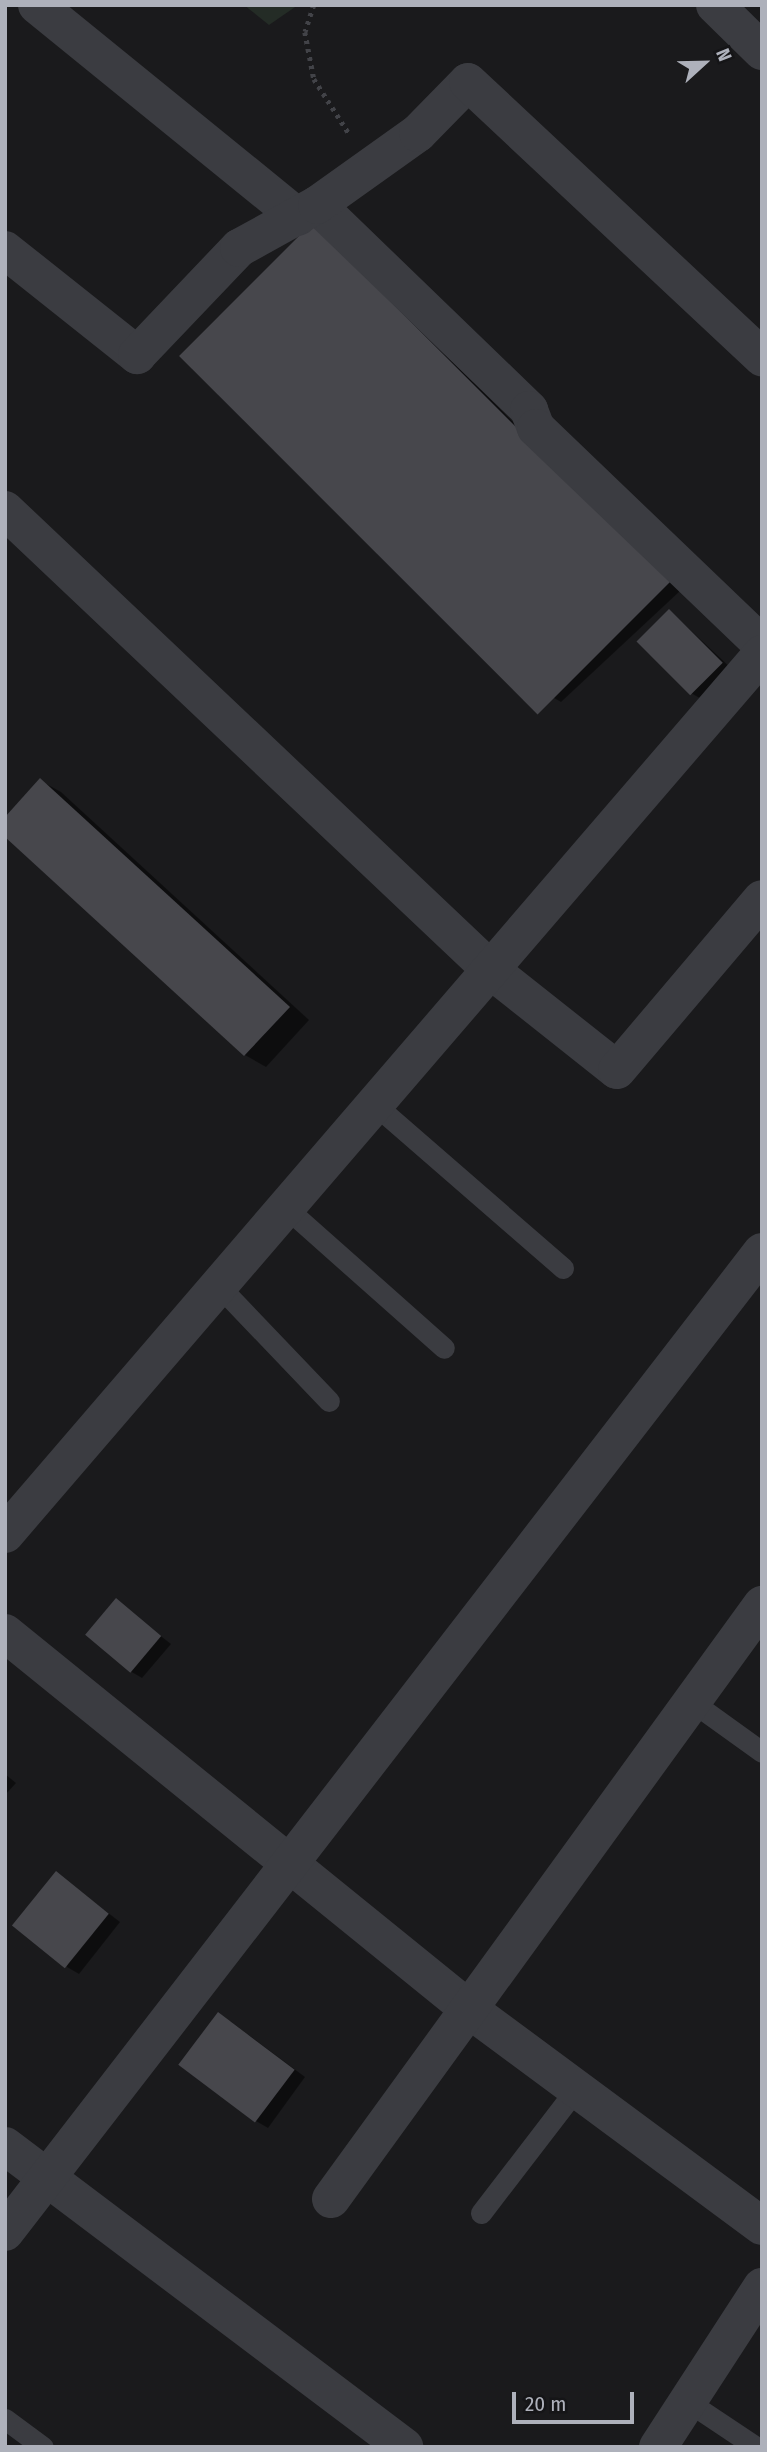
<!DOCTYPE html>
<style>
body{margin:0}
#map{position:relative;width:767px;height:2452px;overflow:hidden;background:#1a1a1c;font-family:"Fira Sans Condensed",sans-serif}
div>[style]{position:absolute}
.green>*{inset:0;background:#242c26}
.shadow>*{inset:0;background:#0007}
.building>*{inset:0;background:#47474c;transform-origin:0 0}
.path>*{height:4.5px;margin-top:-2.25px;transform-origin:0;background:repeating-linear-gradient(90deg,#424348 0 3.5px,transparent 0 8.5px)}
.lane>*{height:21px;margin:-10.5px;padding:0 10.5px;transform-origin:10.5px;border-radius:10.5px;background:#3b3c41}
.street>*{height:38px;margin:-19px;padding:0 19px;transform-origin:19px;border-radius:19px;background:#3b3c41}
span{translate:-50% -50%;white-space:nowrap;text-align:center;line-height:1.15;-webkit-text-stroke:5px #151517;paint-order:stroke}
.frame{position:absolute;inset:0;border:7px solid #aeb1bb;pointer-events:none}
.north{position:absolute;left:669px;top:28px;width:70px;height:70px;-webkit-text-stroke:5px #151517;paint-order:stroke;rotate:68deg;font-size:19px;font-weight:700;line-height:28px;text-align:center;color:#aeb1bb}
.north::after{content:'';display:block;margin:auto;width:24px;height:32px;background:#aeb1bb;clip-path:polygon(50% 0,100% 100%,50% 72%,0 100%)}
.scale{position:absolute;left:512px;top:2392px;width:122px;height:32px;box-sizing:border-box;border:4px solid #aeb1bb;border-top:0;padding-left:9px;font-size:21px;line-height:24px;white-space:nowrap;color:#aeb1bb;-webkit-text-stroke:5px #151517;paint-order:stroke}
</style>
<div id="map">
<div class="green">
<i style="clip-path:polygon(244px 5px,298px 5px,269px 25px)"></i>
</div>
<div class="shadow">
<i style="clip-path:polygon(325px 232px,680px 591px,561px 702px,549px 695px)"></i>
<i style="clip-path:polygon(670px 611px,733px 670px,703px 700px,691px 693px)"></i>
<i style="clip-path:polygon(41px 781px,61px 792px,309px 1020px,266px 1067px,245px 1055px,5px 834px)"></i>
<i style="clip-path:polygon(116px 1601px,171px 1644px,142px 1678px,130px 1671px)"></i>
<i style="clip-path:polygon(5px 1774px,16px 1783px,5px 1795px)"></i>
<i style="clip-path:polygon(56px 1873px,120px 1922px,79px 1974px,67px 1967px)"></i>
<i style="clip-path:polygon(230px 2021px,305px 2077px,268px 2128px,256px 2121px)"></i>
</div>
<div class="building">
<i style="left:312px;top:223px;width:507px;height:188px;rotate:45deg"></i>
<i style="left:669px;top:609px;width:76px;height:46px;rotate:45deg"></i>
<i style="clip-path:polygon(40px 778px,290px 1007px,244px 1056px,5px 837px,5px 817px)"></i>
<i style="left:116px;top:1598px;width:59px;height:48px;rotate:40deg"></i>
<i style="left:56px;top:1871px;width:68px;height:70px;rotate:39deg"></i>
<i style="left:218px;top:2012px;width:96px;height:66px;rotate:37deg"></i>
</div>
<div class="path">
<i style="left:314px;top:5px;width:28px;rotate:108deg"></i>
<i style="left:305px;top:32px;width:48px;rotate:79.2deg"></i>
<i style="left:314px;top:79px;width:67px;rotate:57.3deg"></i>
</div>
<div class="lane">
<i style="left:372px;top:1102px;width:253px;rotate:41deg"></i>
<i style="left:283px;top:1205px;width:215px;rotate:41.6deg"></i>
<i style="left:219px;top:1286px;width:159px;rotate:46.3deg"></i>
<i style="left:691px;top:1701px;width:87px;rotate:35.7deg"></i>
<i style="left:481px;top:2213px;width:156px;rotate:-52.5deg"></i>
<i style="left:687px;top:2401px;width:83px;rotate:33.7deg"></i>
<i style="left:5px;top:2419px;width:47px;rotate:36.4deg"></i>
</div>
<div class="street">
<i style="left:37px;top:5px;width:336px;rotate:39.1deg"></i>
<i style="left:715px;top:5px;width:66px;rotate:44.4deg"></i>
<i style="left:317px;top:205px;width:295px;rotate:44deg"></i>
<i style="left:529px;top:410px;width:19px;rotate:69deg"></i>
<i style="left:536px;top:428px;width:313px;rotate:43.8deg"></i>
<i style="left:5px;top:250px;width:169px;rotate:38.5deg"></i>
<i style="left:137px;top:355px;width:148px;rotate:-46.4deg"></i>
<i style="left:239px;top:248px;width:89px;rotate:-28.9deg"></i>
<i style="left:317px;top:205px;width:124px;rotate:-35.5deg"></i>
<i style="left:418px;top:133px;width:71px;rotate:-45.6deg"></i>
<i style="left:468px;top:82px;width:403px;rotate:43.1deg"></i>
<i style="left:5px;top:510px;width:671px;rotate:43.43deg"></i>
<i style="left:492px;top:971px;width:159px;rotate:38.4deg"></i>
<i style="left:617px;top:1070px;width:224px;rotate:-49.7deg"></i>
<i style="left:5px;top:1534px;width:1161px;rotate:-49.3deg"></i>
<i style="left:5px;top:1633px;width:599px;rotate:39.03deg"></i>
<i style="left:470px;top:2010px;width:363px;rotate:36.5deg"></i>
<i style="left:5px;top:2146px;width:500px;rotate:37deg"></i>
<i style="left:331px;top:2199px;width:734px;rotate:-54.04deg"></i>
<i style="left:5px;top:2232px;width:1238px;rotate:-52.32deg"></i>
<i style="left:658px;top:2447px;width:191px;rotate:-57deg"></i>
</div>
<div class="frame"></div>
<div class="north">N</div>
<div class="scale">20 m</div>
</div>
